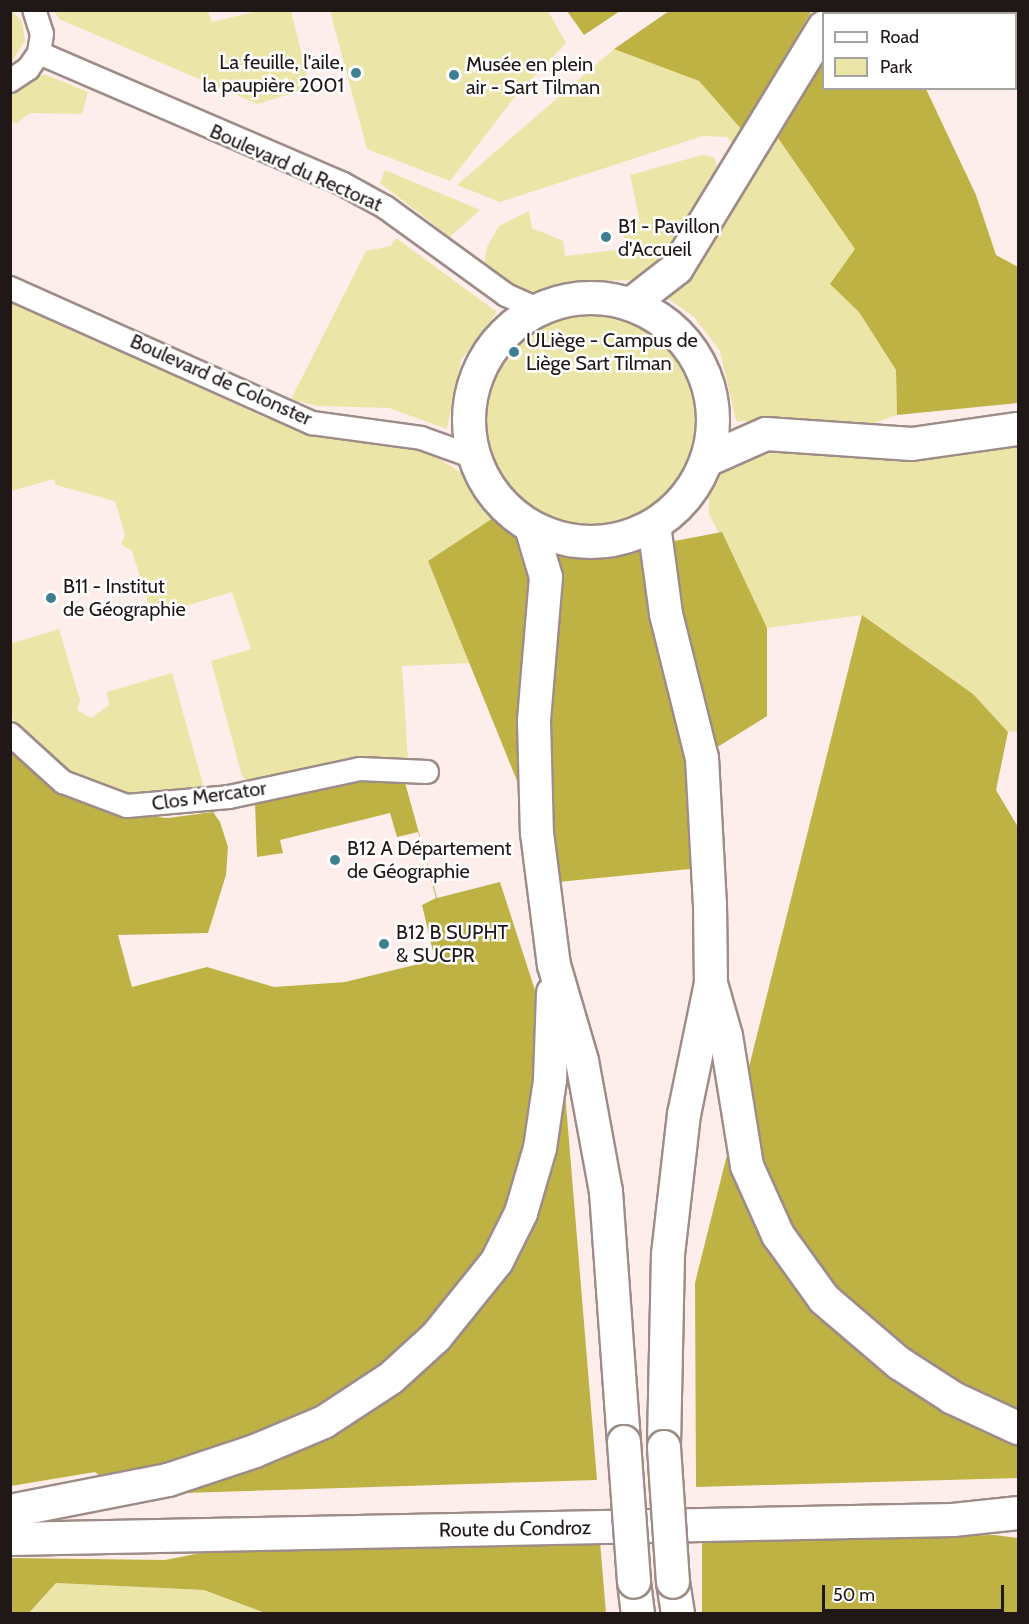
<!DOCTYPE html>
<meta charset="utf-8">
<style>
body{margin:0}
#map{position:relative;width:1029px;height:1624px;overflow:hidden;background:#feeeeb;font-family:Cabin,sans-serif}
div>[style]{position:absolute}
.green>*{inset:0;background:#ece5a8}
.round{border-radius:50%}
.forest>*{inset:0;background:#bfb245}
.roads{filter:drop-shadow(2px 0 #9d8c88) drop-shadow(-2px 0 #9d8c88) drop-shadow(0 2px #9d8c88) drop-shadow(0 -2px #9d8c88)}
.street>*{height:22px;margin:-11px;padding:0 11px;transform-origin:11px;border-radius:11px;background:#fff}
.secondary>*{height:32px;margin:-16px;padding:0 16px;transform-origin:16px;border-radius:16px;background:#fff}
.secondary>.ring{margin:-16px;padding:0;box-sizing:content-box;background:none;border:32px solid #fff;border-radius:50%}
.bridges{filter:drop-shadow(2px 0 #9d8c88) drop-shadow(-2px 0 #9d8c88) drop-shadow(0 2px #9d8c88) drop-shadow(0 -2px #9d8c88)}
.secondary-bridge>*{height:32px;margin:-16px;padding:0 16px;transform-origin:16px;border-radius:16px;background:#fff}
.dots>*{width:16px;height:16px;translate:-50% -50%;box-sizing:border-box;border:3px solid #fff;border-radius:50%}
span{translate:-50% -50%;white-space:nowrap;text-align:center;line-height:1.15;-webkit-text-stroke:5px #fff;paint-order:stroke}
.poi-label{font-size:20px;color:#1f1817}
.right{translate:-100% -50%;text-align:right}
.left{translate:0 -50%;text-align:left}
.street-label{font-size:20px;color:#1f1817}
.frame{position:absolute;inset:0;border:12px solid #1f1817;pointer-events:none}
.legend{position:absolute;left:822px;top:12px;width:195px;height:78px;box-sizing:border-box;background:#fff;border:2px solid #a5a3a2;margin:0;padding:8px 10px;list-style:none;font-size:18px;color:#1f1817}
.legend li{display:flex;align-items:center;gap:12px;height:30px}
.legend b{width:30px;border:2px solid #a5a3a2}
.scale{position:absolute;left:822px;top:1585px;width:182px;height:27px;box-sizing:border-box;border:3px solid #1f1817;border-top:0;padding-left:8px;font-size:18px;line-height:21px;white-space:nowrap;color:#1f1817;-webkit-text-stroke:4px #fff;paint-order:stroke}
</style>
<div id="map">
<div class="green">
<i style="clip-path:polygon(12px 11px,22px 21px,25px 41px,11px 63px)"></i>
<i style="clip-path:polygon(54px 11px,208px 11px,212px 22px,257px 11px,291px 11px,310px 88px,257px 104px,59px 19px)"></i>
<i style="clip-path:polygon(330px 11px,548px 11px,566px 43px,515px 97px,450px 181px,367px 149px)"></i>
<i style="clip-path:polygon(614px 49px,699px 81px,742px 130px,735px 145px,727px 137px,703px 136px,500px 202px,457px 185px)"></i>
<i style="clip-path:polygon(44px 74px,88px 92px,82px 114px,30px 113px,16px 124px,11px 121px,11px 95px)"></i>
<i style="clip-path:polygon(778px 138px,856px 249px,831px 284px,859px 312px,896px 370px,897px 415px,857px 429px,736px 421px,720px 351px,694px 317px,662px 294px)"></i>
<i style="clip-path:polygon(702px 155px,714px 157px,718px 169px,675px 250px,637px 280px,570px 282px,542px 293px,521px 293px,484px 265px,487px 247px,499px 226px,529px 211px,532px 228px,563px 241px,565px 256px,624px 249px,624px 224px,640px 222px,630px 175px)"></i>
<i style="clip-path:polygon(385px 170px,480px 210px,450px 237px,380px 183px)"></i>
<i style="clip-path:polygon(396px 238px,497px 312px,461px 360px,447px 429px,389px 408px,317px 406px,291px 399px,366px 251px,391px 246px)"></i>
<i style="clip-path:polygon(11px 302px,264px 417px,308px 432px,428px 451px,461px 473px,493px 518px,428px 561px,470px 663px,402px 666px,408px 758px,360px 760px,251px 784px,242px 776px,211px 661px,251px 649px,232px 592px,152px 616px,132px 551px,121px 544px,125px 535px,115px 501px,56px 485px,54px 479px,11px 491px)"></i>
<i class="round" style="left:484px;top:316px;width:214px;height:214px"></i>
<i style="clip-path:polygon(1018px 438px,1018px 731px,1008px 732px,973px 694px,862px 615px,767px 628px,709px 514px,709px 489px,731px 460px,771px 444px)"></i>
<i style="clip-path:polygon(59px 629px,80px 700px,77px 710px,91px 718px,109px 705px,107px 692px,172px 673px,204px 788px,174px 796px,129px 794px,89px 783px,21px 736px,11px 715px,10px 644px)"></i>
<i style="clip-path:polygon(56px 1583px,204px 1590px,265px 1613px,29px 1614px)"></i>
</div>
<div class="forest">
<i style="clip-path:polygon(567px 11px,620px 11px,584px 35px)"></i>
<i style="clip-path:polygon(669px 11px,810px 10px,811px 12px,742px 130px,699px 81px,614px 49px)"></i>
<i style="clip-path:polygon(823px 60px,824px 88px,926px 89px,976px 195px,996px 255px,1018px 267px,1018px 403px,897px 415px,896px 370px,859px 312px,830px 284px,855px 249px,778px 138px)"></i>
<i style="clip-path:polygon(493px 518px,543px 554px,580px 559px,722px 532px,767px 628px,767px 716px,687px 766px,690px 869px,558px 882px,428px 561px)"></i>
<i style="clip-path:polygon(862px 615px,973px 694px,1008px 732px,996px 790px,1018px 827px,1018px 1478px,696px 1487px,695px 1283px)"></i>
<i style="clip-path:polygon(10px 751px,55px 787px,118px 813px,168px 818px,213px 812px,220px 822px,228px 847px,226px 875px,208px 933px,118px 935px,132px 987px,207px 967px,274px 987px,345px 982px,435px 960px,422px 905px,436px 898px,418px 832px,397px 837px,390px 813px,280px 840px,283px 853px,257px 857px,255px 803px,359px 780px,404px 779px,437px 898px,500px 882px,564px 1080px,597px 1480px,122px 1495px,95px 1472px,11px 1486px)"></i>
<i style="clip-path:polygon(994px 1535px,1018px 1538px,1018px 1613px,702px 1613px,702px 1541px)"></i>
<i style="clip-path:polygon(600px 1542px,606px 1613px,265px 1613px,204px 1590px,56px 1583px,29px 1613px,11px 1614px,11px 1558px,165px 1560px,227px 1548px)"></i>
</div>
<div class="roads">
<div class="street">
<i style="left:39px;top:53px;width:331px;rotate:23.3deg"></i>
<i style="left:343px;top:184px;width:48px;rotate:28.7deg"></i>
<i style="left:385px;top:207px;width:150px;rotate:36deg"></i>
<i style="left:506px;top:295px;width:35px;rotate:24deg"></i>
<i style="left:10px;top:81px;width:22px;rotate:-34deg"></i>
<i style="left:28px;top:69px;width:19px;rotate:-55deg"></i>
<i style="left:39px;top:53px;width:19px;rotate:-81deg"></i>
<i style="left:42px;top:34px;width:25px;rotate:-108deg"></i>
<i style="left:10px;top:288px;width:331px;rotate:24.1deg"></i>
<i style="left:312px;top:423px;width:110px;rotate:7.8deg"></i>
<i style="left:421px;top:438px;width:56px;rotate:19.7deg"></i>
<i style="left:10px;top:734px;width:72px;rotate:42.2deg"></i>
<i style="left:63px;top:782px;width:68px;rotate:20.6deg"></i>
<i style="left:127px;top:806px;width:102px;rotate:-5deg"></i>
<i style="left:229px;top:797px;width:134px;rotate:-12.1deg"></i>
<i style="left:360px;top:769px;width:67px;rotate:2.6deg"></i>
</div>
<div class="secondary">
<i class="ring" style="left:469px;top:298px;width:212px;height:212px"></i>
<i style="left:631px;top:304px;width:58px;rotate:-38deg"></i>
<i style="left:677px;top:268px;width:282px;rotate:-58.6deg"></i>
<i style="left:707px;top:460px;width:64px;rotate:-23.8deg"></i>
<i style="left:766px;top:434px;width:146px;rotate:3.9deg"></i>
<i style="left:912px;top:444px;width:107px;rotate:-8.1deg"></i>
<i style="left:654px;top:525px;width:90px;rotate:82.3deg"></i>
<i style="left:666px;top:614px;width:148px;rotate:76deg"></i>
<i style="left:702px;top:758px;width:146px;rotate:86.9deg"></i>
<i style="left:710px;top:904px;width:79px;rotate:89.3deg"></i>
<i style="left:711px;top:983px;width:134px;rotate:101.6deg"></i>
<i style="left:684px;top:1114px;width:141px;rotate:96.5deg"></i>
<i style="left:668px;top:1254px;width:193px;rotate:91.2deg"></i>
<i style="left:531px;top:527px;width:52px;rotate:73.3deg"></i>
<i style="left:546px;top:577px;width:144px;rotate:94.8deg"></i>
<i style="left:534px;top:721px;width:112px;rotate:88.5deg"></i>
<i style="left:537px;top:833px;width:133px;rotate:82.7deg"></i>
<i style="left:554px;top:965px;width:100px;rotate:73.7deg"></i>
<i style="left:582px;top:1061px;width:133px;rotate:79.6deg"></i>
<i style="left:606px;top:1192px;width:251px;rotate:85.9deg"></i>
<i style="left:712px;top:987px;width:51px;rotate:74.1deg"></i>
<i style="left:726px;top:1036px;width:132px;rotate:80.8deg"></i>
<i style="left:747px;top:1166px;width:76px;rotate:65.8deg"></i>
<i style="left:778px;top:1235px;width:79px;rotate:54.3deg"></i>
<i style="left:824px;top:1299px;width:99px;rotate:40.5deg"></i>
<i style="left:899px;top:1363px;width:64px;rotate:32.9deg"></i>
<i style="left:953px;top:1398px;width:72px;rotate:24.8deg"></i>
<i style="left:10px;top:1511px;width:161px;rotate:-11.1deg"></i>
<i style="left:168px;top:1480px;width:92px;rotate:-18.4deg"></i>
<i style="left:255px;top:1451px;width:75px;rotate:-22.8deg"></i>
<i style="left:324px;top:1422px;width:80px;rotate:-33.3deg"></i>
<i style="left:391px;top:1378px;width:61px;rotate:-42.3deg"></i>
<i style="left:436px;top:1337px;width:97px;rotate:-51.2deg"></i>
<i style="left:497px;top:1261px;width:54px;rotate:-63.4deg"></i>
<i style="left:521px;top:1213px;width:68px;rotate:-73.7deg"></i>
<i style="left:540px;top:1148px;width:69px;rotate:-81.6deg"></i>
<i style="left:550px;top:1080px;width:87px;rotate:-88deg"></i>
<i style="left:10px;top:1539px;width:943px;rotate:-1.15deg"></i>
<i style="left:953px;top:1520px;width:65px;rotate:-6.1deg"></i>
<i style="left:634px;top:1582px;width:32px;rotate:83deg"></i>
<i style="left:673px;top:1582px;width:32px;rotate:81deg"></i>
</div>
</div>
<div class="bridges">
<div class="secondary-bridge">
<i style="left:624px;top:1442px;width:140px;rotate:85.9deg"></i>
<i style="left:664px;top:1447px;width:135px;rotate:86.2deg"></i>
</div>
</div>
<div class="dots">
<i style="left:356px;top:73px;background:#3d7f91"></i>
<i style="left:454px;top:75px;background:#3d7f91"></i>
<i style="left:606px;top:237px;background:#3d7f91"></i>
<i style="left:514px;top:352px;background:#3d7f91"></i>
<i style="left:51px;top:598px;background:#3d7f91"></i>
<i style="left:335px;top:860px;background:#3d7f91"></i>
<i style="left:384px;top:944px;background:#3d7f91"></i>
</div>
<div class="poi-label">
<span class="right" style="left:344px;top:74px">La feuille, l'aile,<br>la paupière 2001</span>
<span class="left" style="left:466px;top:76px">Musée en plein<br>air - Sart Tilman</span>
<span class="left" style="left:618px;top:238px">B1 - Pavillon<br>d'Accueil</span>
<span class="left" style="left:526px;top:352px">ULiège - Campus de<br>Liège Sart Tilman</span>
<span class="left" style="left:63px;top:598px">B11 - Institut<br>de Géographie</span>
<span class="left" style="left:347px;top:860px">B12 A Département<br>de Géographie</span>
<span class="left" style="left:396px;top:944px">B12 B SUPHT<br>&amp; SUCPR</span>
</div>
<div class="street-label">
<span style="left:296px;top:168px;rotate:24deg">Boulevard du Rectorat</span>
<span style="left:221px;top:380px;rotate:24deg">Boulevard de Colonster</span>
<span style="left:209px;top:796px;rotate:-8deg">Clos Mercator</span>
<span style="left:515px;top:1529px;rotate:-1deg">Route du Condroz</span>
</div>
<div class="frame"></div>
<ul class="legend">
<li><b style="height:8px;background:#fff"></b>Road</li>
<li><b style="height:16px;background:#ece5a8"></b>Park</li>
</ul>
<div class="scale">50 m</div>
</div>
